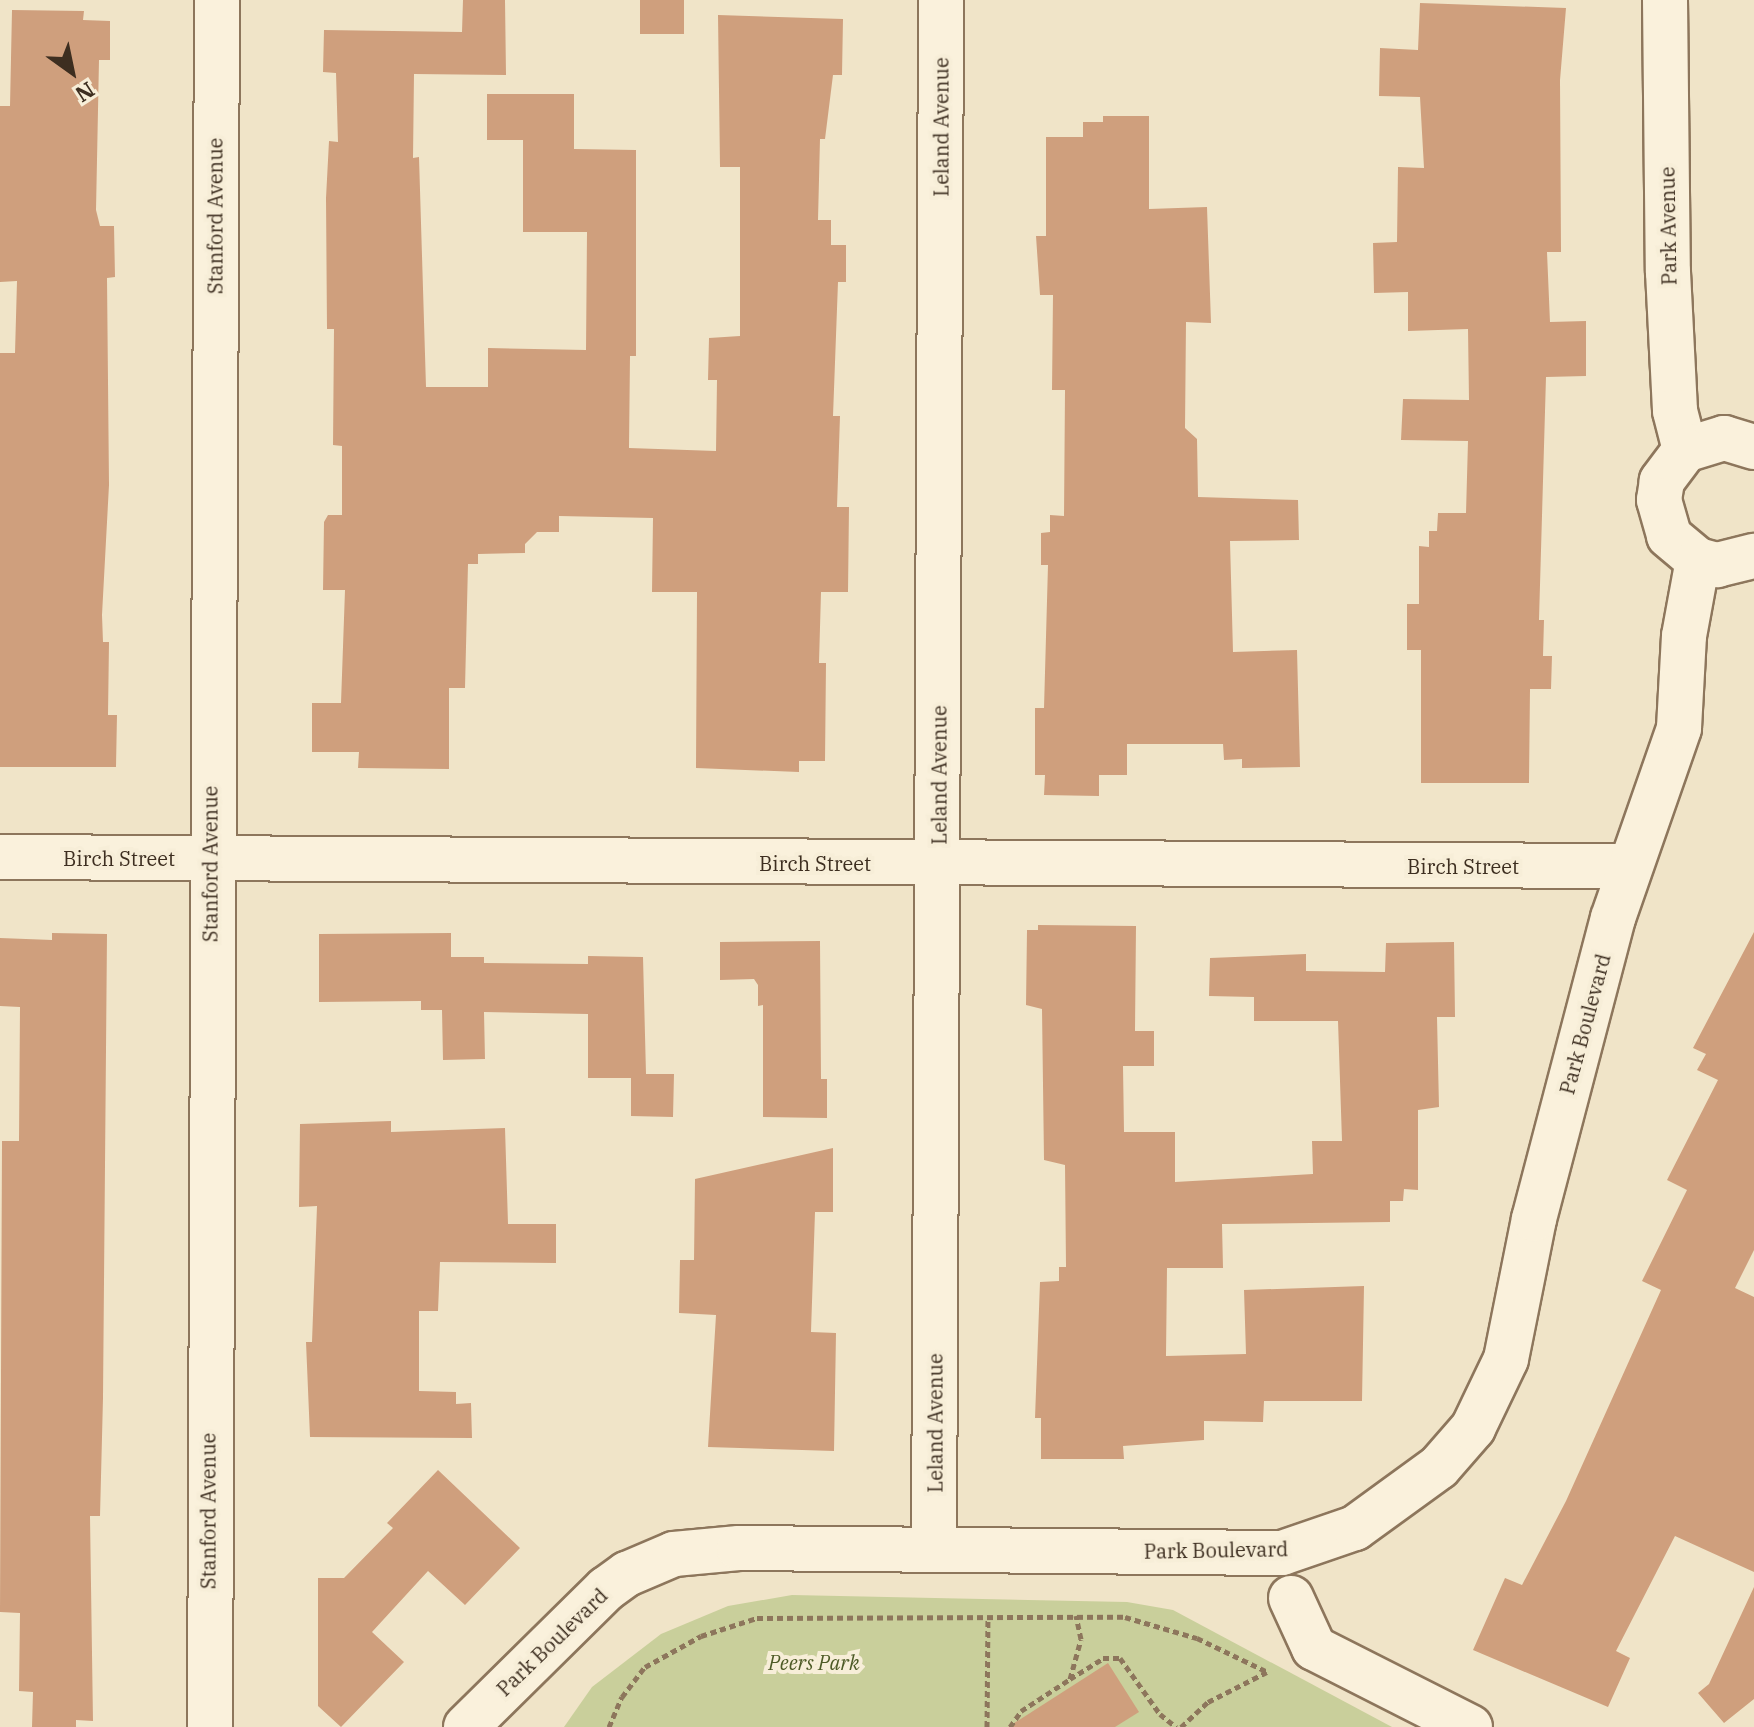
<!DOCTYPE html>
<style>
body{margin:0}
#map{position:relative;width:1754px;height:1727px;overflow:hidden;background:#f0e4c8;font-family:"IBM Plex Serif",serif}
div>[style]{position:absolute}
.green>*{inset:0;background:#c9cf9b}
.building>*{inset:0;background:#cf9f7d;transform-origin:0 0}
.path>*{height:5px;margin-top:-2.5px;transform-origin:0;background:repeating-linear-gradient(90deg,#8d765c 0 6px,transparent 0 10px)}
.roads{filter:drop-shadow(2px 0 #8d765c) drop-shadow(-2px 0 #8d765c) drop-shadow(0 2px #8d765c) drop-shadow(0 -2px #8d765c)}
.street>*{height:44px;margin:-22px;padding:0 22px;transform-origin:22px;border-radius:22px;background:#faf1dc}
span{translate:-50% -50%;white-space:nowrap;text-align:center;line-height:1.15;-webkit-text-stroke:8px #f7eed8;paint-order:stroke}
.street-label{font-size:20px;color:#3d2e20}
.park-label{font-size:20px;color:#4d5a26;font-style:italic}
.north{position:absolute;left:32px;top:32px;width:80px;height:80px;-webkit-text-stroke:6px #f7eed8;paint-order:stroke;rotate:147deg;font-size:22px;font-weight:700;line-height:32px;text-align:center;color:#3d2e20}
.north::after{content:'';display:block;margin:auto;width:28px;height:36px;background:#3d2e20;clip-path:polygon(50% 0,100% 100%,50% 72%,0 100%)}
</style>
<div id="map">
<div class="green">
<i style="clip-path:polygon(792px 1595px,1127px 1602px,1173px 1610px,1392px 1727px,564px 1727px,592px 1687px,661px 1634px,728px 1606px)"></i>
</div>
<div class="building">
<i style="clip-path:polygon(463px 0,505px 0,506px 75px,414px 74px,413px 158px,419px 157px,426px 387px,488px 387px,488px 348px,586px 350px,587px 232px,523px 232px,523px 140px,487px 140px,487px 94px,574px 94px,574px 149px,636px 150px,636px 356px,630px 356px,629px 448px,716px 451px,717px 380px,708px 380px,709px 338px,740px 336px,740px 167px,720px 167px,718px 15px,843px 19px,842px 75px,833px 75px,825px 139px,820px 139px,818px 220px,831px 220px,831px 245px,846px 245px,846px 282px,838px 282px,833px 416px,840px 416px,837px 507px,849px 507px,848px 592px,821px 592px,819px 663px,826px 663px,825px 761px,799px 761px,799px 772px,696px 768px,697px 592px,652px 592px,653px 518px,559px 516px,559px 532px,537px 532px,525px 544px,525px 553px,478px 554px,478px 564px,468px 564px,465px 688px,449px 688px,449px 769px,358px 768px,359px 752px,312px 752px,312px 703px,341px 703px,345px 590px,323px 590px,324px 522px,328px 515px,342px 515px,342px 446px,333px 445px,334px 329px,327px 329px,326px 198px,329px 141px,338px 142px,336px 73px,323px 72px,324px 30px,462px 32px)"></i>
<i style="left:640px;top:0;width:44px;height:34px"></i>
<i style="clip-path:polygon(1420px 3px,1566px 8px,1560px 80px,1561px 252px,1547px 252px,1550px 322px,1586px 321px,1586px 376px,1546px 377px,1539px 620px,1544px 620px,1543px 656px,1552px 656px,1551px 689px,1530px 689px,1529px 783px,1421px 783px,1421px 650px,1407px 650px,1407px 604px,1419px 604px,1419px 546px,1429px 547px,1429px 531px,1437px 531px,1438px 513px,1466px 513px,1468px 441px,1401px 440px,1403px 399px,1469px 400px,1468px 329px,1408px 331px,1408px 292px,1374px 293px,1373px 243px,1397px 242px,1398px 167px,1424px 168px,1420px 97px,1379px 96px,1380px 48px,1418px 50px)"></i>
<i style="clip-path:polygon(12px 10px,84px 11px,83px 20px,110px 21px,110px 60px,99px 60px,96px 210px,100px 226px,114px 226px,115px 277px,107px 278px,109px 485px,102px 615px,103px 642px,109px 642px,108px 715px,117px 715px,116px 767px,0 767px,0 353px,15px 353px,17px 281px,0 282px,0 106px,10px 106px)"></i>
<i style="clip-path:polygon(1103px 116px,1149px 116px,1149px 209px,1207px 207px,1211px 323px,1186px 322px,1185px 428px,1197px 439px,1198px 497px,1298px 500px,1299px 540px,1230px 541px,1233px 652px,1297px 650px,1300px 767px,1242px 768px,1242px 759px,1224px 760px,1223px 744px,1127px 744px,1127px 775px,1099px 775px,1099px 796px,1044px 795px,1045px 775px,1035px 775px,1035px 708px,1044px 708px,1048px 565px,1041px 565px,1041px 533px,1050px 532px,1050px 515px,1064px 516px,1065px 390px,1052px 390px,1053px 295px,1040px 295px,1036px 236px,1046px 236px,1046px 137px,1083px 137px,1083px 122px,1103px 122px)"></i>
<i style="clip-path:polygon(1038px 925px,1136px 926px,1135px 1031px,1154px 1031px,1154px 1066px,1123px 1066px,1124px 1132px,1175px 1132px,1175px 1182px,1313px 1174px,1312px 1141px,1342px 1141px,1338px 1021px,1254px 1021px,1254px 997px,1209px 996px,1210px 958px,1306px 954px,1306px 971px,1385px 972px,1386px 943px,1454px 942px,1455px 1017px,1437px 1017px,1439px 1107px,1418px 1110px,1418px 1190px,1404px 1189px,1403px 1201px,1390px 1201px,1390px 1222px,1222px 1224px,1223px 1268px,1167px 1268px,1166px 1356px,1246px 1354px,1244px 1290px,1364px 1286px,1362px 1401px,1264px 1401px,1263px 1422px,1204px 1421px,1204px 1440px,1123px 1446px,1124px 1459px,1041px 1459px,1041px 1418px,1035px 1418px,1040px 1282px,1059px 1281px,1059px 1267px,1066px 1267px,1065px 1165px,1044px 1160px,1042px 1009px,1026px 1005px,1027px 930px,1038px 930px)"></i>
<i style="clip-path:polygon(1754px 932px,1754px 1250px,1735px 1288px,1754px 1297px,1754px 1572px,1675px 1536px,1616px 1651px,1630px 1658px,1608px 1707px,1473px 1650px,1505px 1578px,1522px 1585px,1566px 1501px,1661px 1290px,1642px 1281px,1687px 1190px,1667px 1180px,1718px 1080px,1697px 1070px,1706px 1054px,1693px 1048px)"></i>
<i style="clip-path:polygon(52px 933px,107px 934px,103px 1398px,100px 1516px,90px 1516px,93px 1721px,76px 1720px,76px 1727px,32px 1727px,33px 1692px,19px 1691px,20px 1613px,0 1612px,2px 1141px,19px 1141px,20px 1007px,0 1006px,0 938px,52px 940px)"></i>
<i style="clip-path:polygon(451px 933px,451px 957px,484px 957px,484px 963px,588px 964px,588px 956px,643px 957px,646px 1074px,674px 1074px,673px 1117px,631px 1116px,631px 1078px,588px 1078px,588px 1014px,484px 1012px,485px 1059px,443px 1060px,442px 1010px,421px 1010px,421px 1001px,319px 1002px,319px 934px)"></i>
<i style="clip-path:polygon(820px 941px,821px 1079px,827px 1079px,827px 1118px,763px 1117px,763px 1005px,758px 1006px,758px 985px,754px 979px,720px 980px,720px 942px)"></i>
<i style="clip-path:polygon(391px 1121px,391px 1132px,505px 1128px,508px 1224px,556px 1224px,556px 1263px,440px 1262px,438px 1311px,419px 1311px,419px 1391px,456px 1392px,456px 1404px,471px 1403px,472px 1438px,310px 1437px,306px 1342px,312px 1342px,317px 1206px,299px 1207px,300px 1124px)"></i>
<i style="clip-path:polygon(833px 1148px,833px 1212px,815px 1212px,811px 1332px,836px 1333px,834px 1451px,708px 1447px,716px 1315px,679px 1313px,680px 1260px,694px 1260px,695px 1179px)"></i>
<i style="clip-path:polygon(438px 1470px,520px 1548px,465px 1605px,428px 1571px,372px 1632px,404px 1662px,341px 1727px,318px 1706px,318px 1578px,344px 1578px,393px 1528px,387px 1523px)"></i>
<i style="clip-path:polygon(1754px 1587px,1754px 1699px,1724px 1723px,1698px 1693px,1709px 1684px)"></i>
<i style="clip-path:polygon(1108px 1663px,1139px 1712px,1115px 1727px,1008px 1727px)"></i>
</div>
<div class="path">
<i style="left:1070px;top:1679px;width:39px;rotate:-32deg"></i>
<i style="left:1103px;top:1658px;width:17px"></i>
<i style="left:1120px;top:1658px;width:69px;rotate:54.5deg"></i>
<i style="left:1160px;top:1714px;width:21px;rotate:39deg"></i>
<i style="left:609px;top:1727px;width:33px;rotate:-67deg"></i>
<i style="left:622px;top:1697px;width:38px;rotate:-53deg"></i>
<i style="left:645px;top:1667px;width:64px;rotate:-29deg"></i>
<i style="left:701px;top:1636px;width:59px;rotate:-17.8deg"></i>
<i style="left:757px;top:1618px;width:368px;rotate:-0.2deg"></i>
<i style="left:1125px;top:1617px;width:75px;rotate:16.3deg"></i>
<i style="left:1197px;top:1638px;width:79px;rotate:25.6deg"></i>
<i style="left:987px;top:1727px;width:110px;rotate:-89.5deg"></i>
<i style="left:1010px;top:1727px;width:19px;rotate:-55deg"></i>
<i style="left:1021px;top:1711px;width:59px;rotate:-33.1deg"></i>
<i style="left:1070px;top:1679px;width:41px;rotate:-74.6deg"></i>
<i style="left:1081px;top:1639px;width:24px;rotate:-102deg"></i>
<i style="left:1181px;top:1727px;width:37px;rotate:-43deg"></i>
<i style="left:1208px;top:1702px;width:66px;rotate:-27deg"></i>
</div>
<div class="roads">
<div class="street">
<i style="left:1665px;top:0;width:272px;rotate:89.4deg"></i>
<i style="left:1668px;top:272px;width:139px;rotate:87.1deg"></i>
<i style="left:1675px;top:411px;width:40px;rotate:75.6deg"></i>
<i style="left:1754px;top:447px;width:31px;rotate:-163deg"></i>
<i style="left:1724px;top:438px;width:41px;rotate:162.9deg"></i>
<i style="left:1685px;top:450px;width:39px;rotate:127deg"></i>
<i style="left:1662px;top:481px;width:19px;rotate:99deg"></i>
<i style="left:1659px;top:500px;width:37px;rotate:74deg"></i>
<i style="left:1669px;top:536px;width:38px;rotate:40deg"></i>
<i style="left:1698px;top:560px;width:20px;rotate:15deg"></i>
<i style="left:1717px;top:565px;width:38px;rotate:-14deg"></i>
<i style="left:0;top:857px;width:1630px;rotate:0.32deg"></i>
<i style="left:934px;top:1550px;width:1550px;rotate:-89.74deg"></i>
<i style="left:1291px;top:1598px;width:55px;rotate:65.3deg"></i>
<i style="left:1314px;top:1648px;width:175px;rotate:26.9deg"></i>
<i style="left:210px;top:1727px;width:1727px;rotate:-89.77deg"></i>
<i style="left:466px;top:1727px;width:197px;rotate:-44.6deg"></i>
<i style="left:606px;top:1589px;width:26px;rotate:-36deg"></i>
<i style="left:627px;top:1574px;width:51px;rotate:-23.1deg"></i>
<i style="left:674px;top:1554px;width:65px;rotate:-5.3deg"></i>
<i style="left:739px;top:1548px;width:543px;rotate:0.53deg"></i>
<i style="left:1282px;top:1553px;width:77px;rotate:-18.9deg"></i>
<i style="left:1355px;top:1528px;width:104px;rotate:-36deg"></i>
<i style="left:1439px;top:1467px;width:52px;rotate:-48.9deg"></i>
<i style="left:1473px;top:1428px;width:76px;rotate:-64.4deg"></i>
<i style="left:1506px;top:1359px;width:143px;rotate:-78.7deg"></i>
<i style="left:1534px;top:1219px;width:311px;rotate:-75.3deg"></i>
<i style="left:1613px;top:918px;width:201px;rotate:-70.8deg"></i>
<i style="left:1679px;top:728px;width:92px;rotate:-86.9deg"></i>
<i style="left:1684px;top:636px;width:77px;rotate:-79.6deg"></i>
</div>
</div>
<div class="street-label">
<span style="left:941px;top:127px;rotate:-90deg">Leland Avenue</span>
<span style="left:215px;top:216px;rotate:-90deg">Stanford Avenue</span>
<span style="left:1668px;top:226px;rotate:-91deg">Park Avenue</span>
<span style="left:939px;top:775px;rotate:-90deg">Leland Avenue</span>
<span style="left:119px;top:858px">Birch Street</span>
<span style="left:815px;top:863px">Birch Street</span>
<span style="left:210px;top:864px;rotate:-90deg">Stanford Avenue</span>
<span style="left:1463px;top:866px">Birch Street</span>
<span style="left:1585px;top:1024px;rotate:-75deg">Park Boulevard</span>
<span style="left:935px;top:1423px;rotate:-90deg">Leland Avenue</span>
<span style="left:208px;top:1511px;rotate:-90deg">Stanford Avenue</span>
<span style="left:1216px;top:1550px;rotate:-1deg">Park Boulevard</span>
<span style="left:552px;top:1642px;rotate:-44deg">Park Boulevard</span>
</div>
<div class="park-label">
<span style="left:814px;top:1662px">Peers Park</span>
</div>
<div class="north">N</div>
</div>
